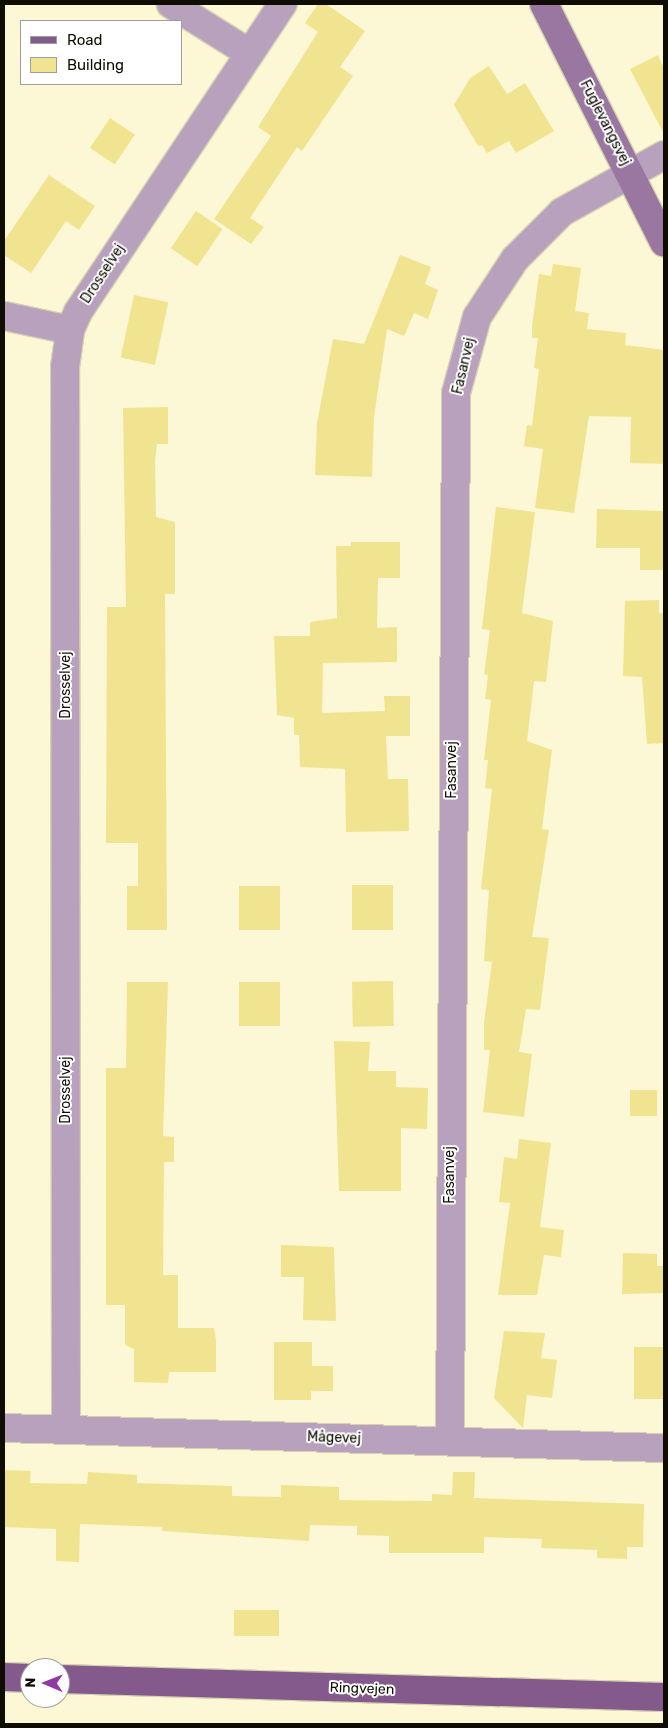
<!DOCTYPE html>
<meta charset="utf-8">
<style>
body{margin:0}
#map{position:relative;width:668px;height:1728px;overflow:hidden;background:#fcf7d4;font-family:Rubik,sans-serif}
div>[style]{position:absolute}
.building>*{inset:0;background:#f1e490;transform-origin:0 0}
.roads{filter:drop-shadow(1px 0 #d6d2b3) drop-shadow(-1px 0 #d6d2b3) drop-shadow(0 1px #d6d2b3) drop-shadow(0 -1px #d6d2b3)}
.street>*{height:28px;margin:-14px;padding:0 14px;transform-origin:14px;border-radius:14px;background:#b8a1bc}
.secondary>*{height:28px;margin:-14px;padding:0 14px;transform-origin:14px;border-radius:14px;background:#9a77a0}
.primary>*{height:28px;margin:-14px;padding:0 14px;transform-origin:14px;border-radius:14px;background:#835a8b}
span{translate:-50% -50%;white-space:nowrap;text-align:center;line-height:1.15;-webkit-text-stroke:4px #fff;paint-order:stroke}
.street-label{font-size:14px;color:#0f0d03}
.frame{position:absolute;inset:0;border:5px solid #0f0d03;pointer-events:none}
.legend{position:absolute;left:20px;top:20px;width:162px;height:65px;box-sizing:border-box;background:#fff;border:1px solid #9f9e9a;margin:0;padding:6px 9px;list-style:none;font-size:15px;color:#0f0d03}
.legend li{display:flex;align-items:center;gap:10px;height:25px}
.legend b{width:25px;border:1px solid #9f9e9a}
.north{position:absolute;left:20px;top:1658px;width:50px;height:50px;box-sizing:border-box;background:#fff;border:1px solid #9f9e9a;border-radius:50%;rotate:271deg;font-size:14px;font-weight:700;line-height:20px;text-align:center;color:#0f0d03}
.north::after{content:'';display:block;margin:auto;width:18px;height:22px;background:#9338a3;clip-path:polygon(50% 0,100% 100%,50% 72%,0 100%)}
</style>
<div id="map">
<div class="building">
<i style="clip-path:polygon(318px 4px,326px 4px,365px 31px,340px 67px,353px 76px,302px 151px,297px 147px,250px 218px,264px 227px,251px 244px,214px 219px,271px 136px,258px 127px,318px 32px,305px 23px)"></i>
<i style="clip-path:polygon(658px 55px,664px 69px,664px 134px,630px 69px)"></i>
<i style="clip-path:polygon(489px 66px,507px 94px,525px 83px,554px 131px,516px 153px,509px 141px,487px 153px,482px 145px,478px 146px,454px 105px,470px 78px)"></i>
<i style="left:110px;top:118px;width:30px;height:36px;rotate:34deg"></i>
<i style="clip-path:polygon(49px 175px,95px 206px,79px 230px,66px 221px,31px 273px,4px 255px,4px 241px)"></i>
<i style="left:196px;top:211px;width:32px;height:45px;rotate:34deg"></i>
<i style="clip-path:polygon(400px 255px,431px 267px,425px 284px,438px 290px,428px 319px,414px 313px,404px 336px,387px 329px,374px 417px,372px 477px,315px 475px,317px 423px,333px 339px,364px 344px)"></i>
<i style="clip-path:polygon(553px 264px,581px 268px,575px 311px,589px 313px,587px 329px,626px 333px,625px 345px,664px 350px,664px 464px,630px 463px,631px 417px,589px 416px,574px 513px,535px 508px,543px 449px,524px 446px,527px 425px,532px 426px,539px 369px,534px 368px,538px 338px,532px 338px,532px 327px,539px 274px,551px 276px)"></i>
<i style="left:134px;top:295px;width:35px;height:64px;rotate:12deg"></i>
<i style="clip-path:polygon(168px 407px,168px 444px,157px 444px,155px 461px,156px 517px,175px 522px,175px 594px,165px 594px,167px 930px,127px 930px,127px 886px,138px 886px,138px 843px,106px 843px,107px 607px,126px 607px,123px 408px)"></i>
<i style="clip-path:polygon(496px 507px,535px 512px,522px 613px,553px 621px,546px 682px,534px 681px,527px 741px,552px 750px,542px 829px,549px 830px,532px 937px,549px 938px,540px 1010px,526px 1009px,519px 1052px,532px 1054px,524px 1117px,483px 1112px,490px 1050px,484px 1050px,484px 1023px,492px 962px,484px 961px,489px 890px,481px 889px,492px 789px,485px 788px,488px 760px,484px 760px,491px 700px,485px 699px,488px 675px,484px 674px,490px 630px,482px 629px)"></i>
<i style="clip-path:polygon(597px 509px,664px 511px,664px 570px,640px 570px,640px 548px,596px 548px)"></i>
<i style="clip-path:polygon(351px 542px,400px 542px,400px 578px,378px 578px,377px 628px,397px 627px,397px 662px,323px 663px,322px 713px,385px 711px,384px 696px,410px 696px,410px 736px,386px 736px,388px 779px,408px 779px,409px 831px,346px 832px,345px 769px,300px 767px,299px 735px,294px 735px,294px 718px,277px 715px,274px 636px,310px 636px,310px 622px,337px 618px,336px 546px,351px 546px)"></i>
<i style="clip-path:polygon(659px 600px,659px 613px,664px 613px,664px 743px,647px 744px,642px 677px,623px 676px,625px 601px)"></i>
<i style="left:352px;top:885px;width:41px;height:45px"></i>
<i style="left:239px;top:886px;width:41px;height:44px"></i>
<i style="left:393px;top:981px;width:45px;height:41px;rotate:89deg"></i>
<i style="clip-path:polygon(127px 982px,168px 982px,163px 1136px,174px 1137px,174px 1162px,164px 1162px,163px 1275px,178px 1275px,178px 1328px,214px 1328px,216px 1340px,216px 1372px,169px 1372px,168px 1383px,134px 1382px,134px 1349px,125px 1345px,125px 1305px,106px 1305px,106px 1068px,126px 1068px)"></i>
<i style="left:239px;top:982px;width:41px;height:44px"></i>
<i style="clip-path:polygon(334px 1041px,370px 1042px,368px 1071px,396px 1071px,396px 1087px,428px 1088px,427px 1129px,401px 1128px,401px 1191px,339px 1191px)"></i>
<i style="left:630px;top:1090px;width:27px;height:26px"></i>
<i style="clip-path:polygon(519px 1139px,551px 1143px,540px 1227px,564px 1230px,561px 1257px,544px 1255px,537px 1295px,498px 1295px,510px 1203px,499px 1202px,504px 1157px,517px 1159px)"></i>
<i style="clip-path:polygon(281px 1245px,334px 1247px,336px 1321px,303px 1320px,304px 1277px,281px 1277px)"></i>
<i style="clip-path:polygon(623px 1253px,657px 1254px,657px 1266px,664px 1266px,664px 1293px,622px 1294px)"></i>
<i style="clip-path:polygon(504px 1331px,545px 1333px,541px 1358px,557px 1360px,552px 1398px,527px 1395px,523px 1428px,494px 1398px)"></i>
<i style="clip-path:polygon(274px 1342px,312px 1342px,312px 1366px,333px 1366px,333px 1391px,311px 1391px,311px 1400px,274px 1400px)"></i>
<i style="left:634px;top:1347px;width:30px;height:52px"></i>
<i style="clip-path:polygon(4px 1470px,31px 1471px,30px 1483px,87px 1484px,88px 1472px,137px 1475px,137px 1483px,232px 1486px,232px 1496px,281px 1497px,281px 1485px,339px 1487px,339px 1500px,432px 1501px,432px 1494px,452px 1495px,453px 1472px,475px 1472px,474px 1498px,644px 1504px,643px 1547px,627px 1547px,627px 1559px,597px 1558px,597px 1550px,541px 1548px,542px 1539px,484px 1537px,484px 1553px,389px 1553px,389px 1536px,357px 1535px,357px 1526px,310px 1525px,309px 1541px,162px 1531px,162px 1527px,80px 1524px,79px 1562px,56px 1561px,56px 1529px,4px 1527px)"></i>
<i style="left:234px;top:1610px;width:45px;height:26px"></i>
</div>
<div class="roads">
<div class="street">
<i style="left:171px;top:4px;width:92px;rotate:32.1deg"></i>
<i style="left:4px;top:316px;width:67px;rotate:12deg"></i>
<i style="left:4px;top:1428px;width:660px;rotate:1.74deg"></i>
<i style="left:66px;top:1429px;width:1062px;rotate:-90.05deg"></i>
<i style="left:65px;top:367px;width:37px;rotate:-82deg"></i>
<i style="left:70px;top:330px;width:20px;rotate:-66deg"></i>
<i style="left:78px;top:312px;width:370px;rotate:-56.4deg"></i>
<i style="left:450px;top:1441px;width:1048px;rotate:-89.67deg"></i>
<i style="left:456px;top:393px;width:79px;rotate:-74.6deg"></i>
<i style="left:477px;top:317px;width:69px;rotate:-56.8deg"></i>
<i style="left:515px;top:259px;width:66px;rotate:-45deg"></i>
<i style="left:562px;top:212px;width:117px;rotate:-29.2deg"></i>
</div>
<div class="secondary">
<i style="left:544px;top:4px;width:267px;rotate:63.3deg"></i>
</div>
<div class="primary">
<i style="left:4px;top:1677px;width:26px;rotate:2deg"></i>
<i style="left:60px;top:1679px;width:604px;rotate:1.71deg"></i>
</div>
</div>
<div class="street-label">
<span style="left:605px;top:123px;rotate:63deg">Fuglevangsvej</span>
<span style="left:103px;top:274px;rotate:-57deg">Drosselvej</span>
<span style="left:464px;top:366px;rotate:-77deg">Fasanvej</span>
<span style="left:66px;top:685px;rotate:-90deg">Drosselvej</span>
<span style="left:452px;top:770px;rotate:-90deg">Fasanvej</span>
<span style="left:66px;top:1090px;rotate:-90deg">Drosselvej</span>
<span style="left:450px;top:1175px;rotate:-90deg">Fasanvej</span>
<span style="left:334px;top:1438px;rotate:2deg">Mågevej</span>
<span style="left:362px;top:1689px;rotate:2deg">Ringvejen</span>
</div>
<div class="frame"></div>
<ul class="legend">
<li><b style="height:6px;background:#835a8b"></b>Road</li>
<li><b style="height:14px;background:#f1e490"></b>Building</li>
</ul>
<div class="north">N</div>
</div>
